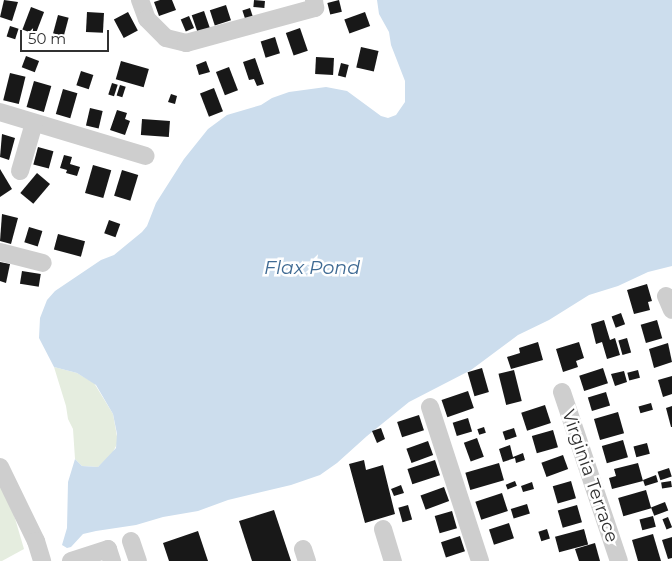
<!DOCTYPE html>
<style>
body{margin:0}
#map{position:relative;width:672px;height:561px;overflow:hidden;background:#fff;font-family:Montserrat,sans-serif}
div>[style]{position:absolute}
.green>*{inset:0;background:#e5eddf}
.water>*{inset:0;background:#ccdded}
.building>*{inset:0;background:#181818;transform-origin:0 0}
.minor>*{height:18px;margin:-9px;padding:0 9px;transform-origin:9px;border-radius:9px;background:#cecece}
span{translate:-50% -50%;white-space:nowrap;text-align:center;line-height:1.15;-webkit-text-stroke:5px #fff;paint-order:stroke}
.street-label{font-size:18px;color:#313131}
.water-label{font-size:19px;color:#3f6a93;font-style:italic}
.scale{position:absolute;left:20px;top:30px;width:89px;height:22px;box-sizing:border-box;border:2px solid #313131;border-top:0;padding-left:6px;font-size:15px;line-height:18px;white-space:nowrap;color:#313131;-webkit-text-stroke:4px #fff;paint-order:stroke}
</style>
<div id="map">
<div class="green">
<i style="clip-path:polygon(54px 367px,77px 373px,94px 383px,113px 414px,118px 442px,112px 454px,98px 467px,82px 466px,75px 459px,73px 429px,68px 419px,66px 406px)"></i>
<i style="clip-path:polygon(0 484px,14px 515px,24px 549px,2px 561px,0 561px)"></i>
</div>
<div class="water">
<i style="clip-path:polygon(377px 0,672px 0,672px 266px,648px 272px,618px 286px,589px 295px,549px 320px,518px 335px,471px 370px,409px 402px,367px 436px,337px 463px,320px 475px,291px 485px,228px 500px,198px 511px,163px 517px,136px 525px,96px 531px,83px 534px,71px 547px,67px 548px,62px 545px,67px 528px,68px 482px,75px 459px,82px 466px,98px 467px,116px 448px,117px 434px,113px 414px,96px 385px,77px 373px,54px 367px,39px 338px,40px 318px,47px 300px,55px 291px,101px 260px,114px 255px,142px 232px,147px 226px,156px 203px,184px 159px,208px 129px,227px 115px,261px 105px,272px 98px,289px 92px,326px 87px,347px 91px,381px 116px,388px 118px,396px 115px,405px 102px,405px 81px,391px 45px,389px 32px,379px 14px)"></i>
</div>
<div class="building">
<i style="clip-path:polygon(4px 0,18px 2px,12px 21px,0 17px)"></i>
<i style="clip-path:polygon(160px 0,172px 0,176px 10px,159px 16px,154px 2px)"></i>
<i style="left:254px;top:0;width:11px;height:7px;rotate:5deg"></i>
<i style="left:339px;top:0;width:12px;height:12px;rotate:76deg"></i>
<i style="left:226px;top:5px;width:16px;height:17px;rotate:72deg"></i>
<i style="left:31px;top:7px;width:14px;height:24px;rotate:21deg"></i>
<i style="left:250px;top:8px;width:13px;height:8px;rotate:72deg"></i>
<i style="left:204px;top:11px;width:18px;height:13px;rotate:71deg"></i>
<i style="left:87px;top:12px;width:17px;height:20px;rotate:3deg"></i>
<i style="left:128px;top:12px;width:21px;height:16px;rotate:62deg"></i>
<i style="left:365px;top:12px;width:15px;height:22px;rotate:70deg"></i>
<i style="left:58px;top:15px;width:11px;height:19px;rotate:15deg"></i>
<i style="left:189px;top:16px;width:13px;height:9px;rotate:67deg"></i>
<i style="left:10px;top:26px;width:9px;height:11px;rotate:18deg"></i>
<i style="left:300px;top:28px;width:24px;height:15px;rotate:71deg"></i>
<i style="left:275px;top:37px;width:17px;height:15px;rotate:73deg"></i>
<i style="left:361px;top:47px;width:18px;height:21px;rotate:13deg"></i>
<i style="left:26px;top:56px;width:14px;height:12px;rotate:21deg"></i>
<i style="left:316px;top:57px;width:18px;height:17px;rotate:3deg"></i>
<i style="clip-path:polygon(255px 58px,264px 84px,257px 86px,254px 79px,249px 80px,243px 62px)"></i>
<i style="left:121px;top:61px;width:29px;height:19px;rotate:16deg"></i>
<i style="clip-path:polygon(206px 61px,210px 72px,199px 75px,196px 65px)"></i>
<i style="left:341px;top:63px;width:8px;height:13px;rotate:14deg"></i>
<i style="left:229px;top:67px;width:25px;height:14px;rotate:69deg"></i>
<i style="left:81px;top:71px;width:13px;height:15px;rotate:18deg"></i>
<i style="left:10px;top:73px;width:16px;height:28px;rotate:14deg"></i>
<i style="left:34px;top:81px;width:18px;height:27px;rotate:16deg"></i>
<i style="left:112px;top:83px;width:6px;height:12px;rotate:18deg"></i>
<i style="left:120px;top:85px;width:6px;height:11px;rotate:18deg"></i>
<i style="left:214px;top:88px;width:25px;height:15px;rotate:69deg"></i>
<i style="left:63px;top:89px;width:15px;height:26px;rotate:16deg"></i>
<i style="clip-path:polygon(171px 94px,177px 96px,175px 104px,168px 102px)"></i>
<i style="left:90px;top:108px;width:13px;height:18px;rotate:13deg"></i>
<i style="clip-path:polygon(117px 110px,127px 113px,125px 119px,130px 121px,125px 135px,110px 130px)"></i>
<i style="left:142px;top:119px;width:28px;height:16px;rotate:4deg"></i>
<i style="clip-path:polygon(2px 134px,15px 138px,9px 160px,0 157px)"></i>
<i style="left:38px;top:147px;width:16px;height:18px;rotate:15deg"></i>
<i style="clip-path:polygon(64px 155px,72px 157px,70px 164px,80px 167px,77px 176px,66px 173px,67px 170px,60px 168px)"></i>
<i style="left:93px;top:165px;width:19px;height:29px;rotate:16deg"></i>
<i style="clip-path:polygon(0 169px,12px 189px,0 197px)"></i>
<i style="left:122px;top:170px;width:17px;height:27px;rotate:17deg"></i>
<i style="left:37px;top:173px;width:17px;height:26px;rotate:40deg"></i>
<i style="clip-path:polygon(2px 214px,18px 218px,11px 244px,0 241px)"></i>
<i style="left:109px;top:220px;width:12px;height:14px;rotate:20deg"></i>
<i style="left:29px;top:227px;width:14px;height:16px;rotate:17deg"></i>
<i style="left:58px;top:234px;width:28px;height:16px;rotate:15deg"></i>
<i style="clip-path:polygon(0 262px,10px 264px,6px 283px,0 281px)"></i>
<i style="left:22px;top:271px;width:19px;height:13px;rotate:9deg"></i>
<i style="clip-path:polygon(647px 284px,652px 301px,648px 302px,650px 310px,634px 314px,627px 290px)"></i>
<i style="left:621px;top:313px;width:12px;height:10px;rotate:70deg"></i>
<i style="clip-path:polygon(604px 320px,610px 340px,615px 338px,620px 355px,607px 359px,602px 342px,596px 344px,591px 324px)"></i>
<i style="left:657px;top:320px;width:19px;height:17px;rotate:74deg"></i>
<i style="left:627px;top:338px;width:15px;height:9px;rotate:74deg"></i>
<i style="clip-path:polygon(538px 342px,543px 360px,511px 369px,507px 357px,520px 353px,519px 348px)"></i>
<i style="clip-path:polygon(579px 342px,584px 358px,576px 361px,578px 367px,563px 372px,556px 349px)"></i>
<i style="clip-path:polygon(668px 343px,672px 362px,654px 368px,649px 349px)"></i>
<i style="left:482px;top:368px;width:25px;height:15px;rotate:74deg"></i>
<i style="left:603px;top:368px;width:16px;height:25px;rotate:72deg"></i>
<i style="left:514px;top:370px;width:32px;height:16px;rotate:76deg"></i>
<i style="left:638px;top:370px;width:8px;height:11px;rotate:76deg"></i>
<i style="clip-path:polygon(624px 371px,627px 382px,615px 386px,611px 374px)"></i>
<i style="clip-path:polygon(672px 376px,672px 394px,663px 397px,658px 380px)"></i>
<i style="left:468px;top:391px;width:18px;height:28px;rotate:71deg"></i>
<i style="left:606px;top:392px;width:14px;height:19px;rotate:73deg"></i>
<i style="left:651px;top:403px;width:7px;height:13px;rotate:74deg"></i>
<i style="left:545px;top:405px;width:19px;height:25px;rotate:72deg"></i>
<i style="clip-path:polygon(672px 406px,672px 427px,671px 427px,666px 408px)"></i>
<i style="left:618px;top:412px;width:22px;height:25px;rotate:74deg"></i>
<i style="left:419px;top:415px;width:16px;height:23px;rotate:72deg"></i>
<i style="left:468px;top:418px;width:14px;height:16px;rotate:73deg"></i>
<i style="left:484px;top:427px;width:6px;height:7px;rotate:72deg"></i>
<i style="clip-path:polygon(381px 428px,385px 439px,377px 443px,372px 431px)"></i>
<i style="left:514px;top:428px;width:9px;height:12px;rotate:72deg"></i>
<i style="left:553px;top:430px;width:18px;height:22px;rotate:74deg"></i>
<i style="left:477px;top:438px;width:20px;height:14px;rotate:70deg"></i>
<i style="left:623px;top:440px;width:18px;height:22px;rotate:74deg"></i>
<i style="left:428px;top:441px;width:15px;height:23px;rotate:70deg"></i>
<i style="left:647px;top:443px;width:11px;height:14px;rotate:75deg"></i>
<i style="clip-path:polygon(510px 445px,513px 457px,523px 453px,525px 460px,516px 463px,515px 458px,503px 462px,499px 449px)"></i>
<i style="left:563px;top:455px;width:15px;height:23px;rotate:70deg"></i>
<i style="clip-path:polygon(364px 460px,366px 470px,383px 465px,395px 514px,365px 523px,349px 464px)"></i>
<i style="left:435px;top:460px;width:16px;height:29px;rotate:72deg"></i>
<i style="left:499px;top:463px;width:18px;height:35px;rotate:74deg"></i>
<i style="clip-path:polygon(638px 463px,643px 481px,612px 489px,609px 478px,616px 476px,614px 469px)"></i>
<i style="left:669px;top:468px;width:9px;height:12px;rotate:72deg"></i>
<i style="clip-path:polygon(656px 475px,658px 482px,645px 486px,643px 480px)"></i>
<i style="left:515px;top:481px;width:5px;height:10px;rotate:68deg"></i>
<i style="left:571px;top:481px;width:18px;height:19px;rotate:74deg"></i>
<i style="left:671px;top:481px;width:6px;height:10px;rotate:81deg"></i>
<i style="clip-path:polygon(532px 482px,534px 489px,523px 492px,521px 486px)"></i>
<i style="clip-path:polygon(401px 485px,404px 493px,394px 496px,391px 489px)"></i>
<i style="left:444px;top:487px;width:15px;height:25px;rotate:70deg"></i>
<i style="left:646px;top:490px;width:19px;height:29px;rotate:74deg"></i>
<i style="left:502px;top:493px;width:19px;height:28px;rotate:72deg"></i>
<i style="left:665px;top:502px;width:9px;height:15px;rotate:69deg"></i>
<i style="left:527px;top:504px;width:10px;height:17px;rotate:73deg"></i>
<i style="left:408px;top:505px;width:15px;height:10px;rotate:74deg"></i>
<i style="left:577px;top:505px;width:18px;height:20px;rotate:74deg"></i>
<i style="clip-path:polygon(274px 510px,291px 561px,252px 561px,239px 521px)"></i>
<i style="left:452px;top:511px;width:18px;height:18px;rotate:74deg"></i>
<i style="left:653px;top:516px;width:11px;height:14px;rotate:75deg"></i>
<i style="left:668px;top:517px;width:11px;height:6px;rotate:68deg"></i>
<i style="left:509px;top:523px;width:16px;height:21px;rotate:72deg"></i>
<i style="left:547px;top:529px;width:10px;height:9px;rotate:73deg"></i>
<i style="left:584px;top:529px;width:16px;height:30px;rotate:75deg"></i>
<i style="clip-path:polygon(198px 531px,208px 561px,169px 561px,163px 543px)"></i>
<i style="clip-path:polygon(653px 534px,661px 561px,638px 561px,632px 540px)"></i>
<i style="left:460px;top:536px;width:16px;height:20px;rotate:72deg"></i>
<i style="clip-path:polygon(672px 537px,672px 558px,668px 559px,662px 540px)"></i>
<i style="clip-path:polygon(595px 543px,600px 561px,579px 561px,575px 549px)"></i>
</div>
<div class="minor">
<i style="left:140px;top:0;width:20px;rotate:70deg"></i>
<i style="left:147px;top:19px;width:27px;rotate:45deg"></i>
<i style="left:166px;top:38px;width:21px;rotate:14deg"></i>
<i style="left:186px;top:43px;width:134px;rotate:-15.2deg"></i>
<i style="left:315px;top:8px;width:8px;rotate:-97deg"></i>
<i style="left:0;top:112px;width:152px;rotate:16.8deg"></i>
<i style="left:20px;top:171px;width:50px;rotate:-73.7deg"></i>
<i style="left:0;top:252px;width:44px;rotate:14.3deg"></i>
<i style="left:666px;top:296px;width:15px;rotate:67deg"></i>
<i style="left:562px;top:392px;width:178px;rotate:71.4deg"></i>
<i style="left:430px;top:407px;width:162px;rotate:72deg"></i>
<i style="left:0;top:467px;width:82px;rotate:64.1deg"></i>
<i style="left:36px;top:541px;width:21px;rotate:73deg"></i>
<i style="left:383px;top:529px;width:34px;rotate:73deg"></i>
<i style="left:131px;top:541px;width:21px;rotate:71deg"></i>
<i style="left:303px;top:549px;width:13px;rotate:72deg"></i>
<i style="left:71px;top:561px;width:39px;rotate:-18deg"></i>
<i style="left:108px;top:549px;width:13px;rotate:72deg"></i>
</div>
<div class="street-label">
<span style="left:590px;top:476px;rotate:71deg">Virginia Terrace</span>
</div>
<div class="water-label">
<span style="left:312px;top:268px">Flax Pond</span>
</div>
<div class="scale">50 m</div>
</div>
